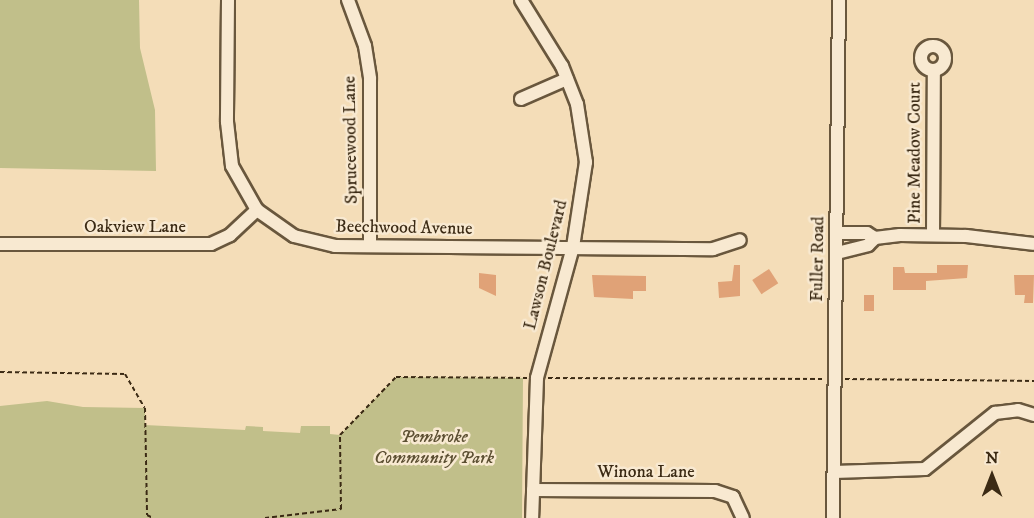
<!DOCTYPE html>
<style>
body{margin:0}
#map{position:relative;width:1034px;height:518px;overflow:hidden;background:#f4ddb8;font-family:"IM FELL DW Pica",serif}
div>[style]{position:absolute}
.green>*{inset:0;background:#c1bf8a}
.building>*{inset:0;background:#e0a277;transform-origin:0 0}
.path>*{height:2px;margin-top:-1px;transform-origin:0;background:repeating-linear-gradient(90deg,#3b2a14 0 4.5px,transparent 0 7.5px)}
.roads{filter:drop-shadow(2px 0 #69573d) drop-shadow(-2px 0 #69573d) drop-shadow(0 2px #69573d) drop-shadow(0 -2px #69573d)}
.minor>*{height:12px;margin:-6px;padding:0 6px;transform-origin:6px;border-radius:6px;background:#f8e9d1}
.minor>.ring{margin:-6px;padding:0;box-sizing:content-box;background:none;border:12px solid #f8e9d1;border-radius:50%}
span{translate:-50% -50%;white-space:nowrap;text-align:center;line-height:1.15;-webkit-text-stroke:5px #f8e9d1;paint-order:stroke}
.street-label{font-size:18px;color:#3b2a14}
.park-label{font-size:18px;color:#5c4f32;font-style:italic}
.north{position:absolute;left:962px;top:446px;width:60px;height:60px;-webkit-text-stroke:4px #f8e9d1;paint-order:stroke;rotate:0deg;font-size:16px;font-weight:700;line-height:24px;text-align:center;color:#3b2a14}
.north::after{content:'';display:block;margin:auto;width:21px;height:27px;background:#3b2a14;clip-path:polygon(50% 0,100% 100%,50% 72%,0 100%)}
</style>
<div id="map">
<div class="green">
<i style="clip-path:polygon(0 0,139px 0,140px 48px,155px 110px,156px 171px,0 168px)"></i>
<i style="clip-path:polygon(396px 377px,523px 378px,522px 518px,0 518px,0 406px,47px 401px,83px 407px,145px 408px,145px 425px,245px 430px,246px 426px,263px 427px,263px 431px,300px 433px,301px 426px,330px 426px,330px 434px,340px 435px)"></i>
</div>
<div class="building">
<i style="clip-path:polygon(734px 265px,740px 265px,740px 296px,719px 298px,718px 282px,732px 281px)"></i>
<i style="clip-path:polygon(937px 265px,968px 265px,967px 278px,926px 281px,926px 290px,893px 290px,893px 267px,904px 267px,905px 273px,937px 273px)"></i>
<i style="left:769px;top:269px;width:17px;height:20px;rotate:57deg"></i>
<i style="clip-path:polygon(479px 273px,496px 275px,496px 296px,479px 288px)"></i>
<i style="clip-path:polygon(592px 275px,646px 276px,646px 291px,633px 291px,633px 299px,594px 297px)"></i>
<i style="clip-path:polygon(1014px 275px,1034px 275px,1033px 303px,1024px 303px,1025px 295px,1015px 295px)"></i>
<i style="left:864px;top:295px;width:10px;height:16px"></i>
</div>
<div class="path">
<i style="left:0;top:372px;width:125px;rotate:0.9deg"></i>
<i style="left:125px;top:374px;width:39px;rotate:60deg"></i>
<i style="left:145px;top:408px;width:107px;rotate:88.9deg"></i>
<i style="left:147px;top:515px;width:7px;rotate:27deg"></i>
<i style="left:548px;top:378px;width:276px;rotate:0.2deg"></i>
<i style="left:845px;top:379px;width:189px;rotate:0.6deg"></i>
<i style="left:265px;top:518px;width:77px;rotate:-6.8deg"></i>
<i style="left:341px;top:509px;width:74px;rotate:-90.8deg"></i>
<i style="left:340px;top:435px;width:81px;rotate:-46deg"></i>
<i style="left:396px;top:377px;width:131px;rotate:0.4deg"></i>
</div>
<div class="roads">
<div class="minor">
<i style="left:228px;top:0;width:122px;rotate:90.5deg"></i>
<i style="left:227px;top:122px;width:44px;rotate:83.5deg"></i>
<i style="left:232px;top:166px;width:51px;rotate:60.4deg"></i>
<i style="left:257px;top:210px;width:45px;rotate:35.1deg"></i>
<i style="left:294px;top:236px;width:42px;rotate:13.7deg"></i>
<i style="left:335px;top:246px;width:378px;rotate:0.5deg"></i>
<i style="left:713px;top:249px;width:28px;rotate:-18deg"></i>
<i style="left:348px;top:0;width:49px;rotate:69.7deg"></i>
<i style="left:365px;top:46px;width:33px;rotate:81deg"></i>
<i style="left:370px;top:79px;width:167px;rotate:90deg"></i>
<i style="left:521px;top:0;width:78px;rotate:58.2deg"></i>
<i style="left:562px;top:66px;width:41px;rotate:68.5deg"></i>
<i style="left:577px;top:104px;width:59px;rotate:81.2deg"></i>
<i style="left:586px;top:162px;width:86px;rotate:98.7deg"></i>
<i style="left:573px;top:247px;width:136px;rotate:105.4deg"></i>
<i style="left:537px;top:378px;width:140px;rotate:92deg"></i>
<i class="ring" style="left:921px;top:46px;width:12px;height:12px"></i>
<i style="left:521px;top:99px;width:50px;rotate:-23.5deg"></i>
<i style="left:837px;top:233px;width:30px"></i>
<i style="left:867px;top:233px;width:9px;rotate:32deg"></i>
<i style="left:933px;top:235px;width:164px;rotate:-89.7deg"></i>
<i style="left:0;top:244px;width:211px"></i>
<i style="left:211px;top:244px;width:21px;rotate:-25deg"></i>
<i style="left:230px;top:235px;width:37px;rotate:-43deg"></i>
<i style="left:837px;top:253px;width:32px;rotate:-14deg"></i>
<i style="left:868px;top:245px;width:10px;rotate:-45deg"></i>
<i style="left:875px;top:238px;width:25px;rotate:-7deg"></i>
<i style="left:900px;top:235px;width:66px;rotate:0.9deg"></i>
<i style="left:966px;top:236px;width:68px;rotate:6.7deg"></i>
<i style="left:834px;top:472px;width:91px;rotate:-1.9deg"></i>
<i style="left:925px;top:469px;width:90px;rotate:-38.7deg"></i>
<i style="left:995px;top:413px;width:23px;rotate:-7deg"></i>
<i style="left:1018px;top:410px;width:17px;rotate:17deg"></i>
<i style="left:533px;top:490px;width:182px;rotate:0.3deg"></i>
<i style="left:715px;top:491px;width:19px;rotate:18deg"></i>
<i style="left:733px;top:497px;width:23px;rotate:65deg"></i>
<i style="left:833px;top:518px;width:518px;rotate:-89.34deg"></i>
</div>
</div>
<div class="street-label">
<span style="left:351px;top:140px;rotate:-91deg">Sprucewood Lane</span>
<span style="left:915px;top:153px;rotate:-90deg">Pine Meadow Court</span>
<span style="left:135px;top:227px">Oakview Lane</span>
<span style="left:404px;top:228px;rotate:1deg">Beechwood Avenue</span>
<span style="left:818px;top:259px;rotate:-89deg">Fuller Road</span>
<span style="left:546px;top:265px;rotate:-76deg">Lawson Boulevard</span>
<span style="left:646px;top:472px">Winona Lane</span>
</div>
<div class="park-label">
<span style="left:434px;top:448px">Pembroke<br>Community Park</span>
</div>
<div class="north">N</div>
</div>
